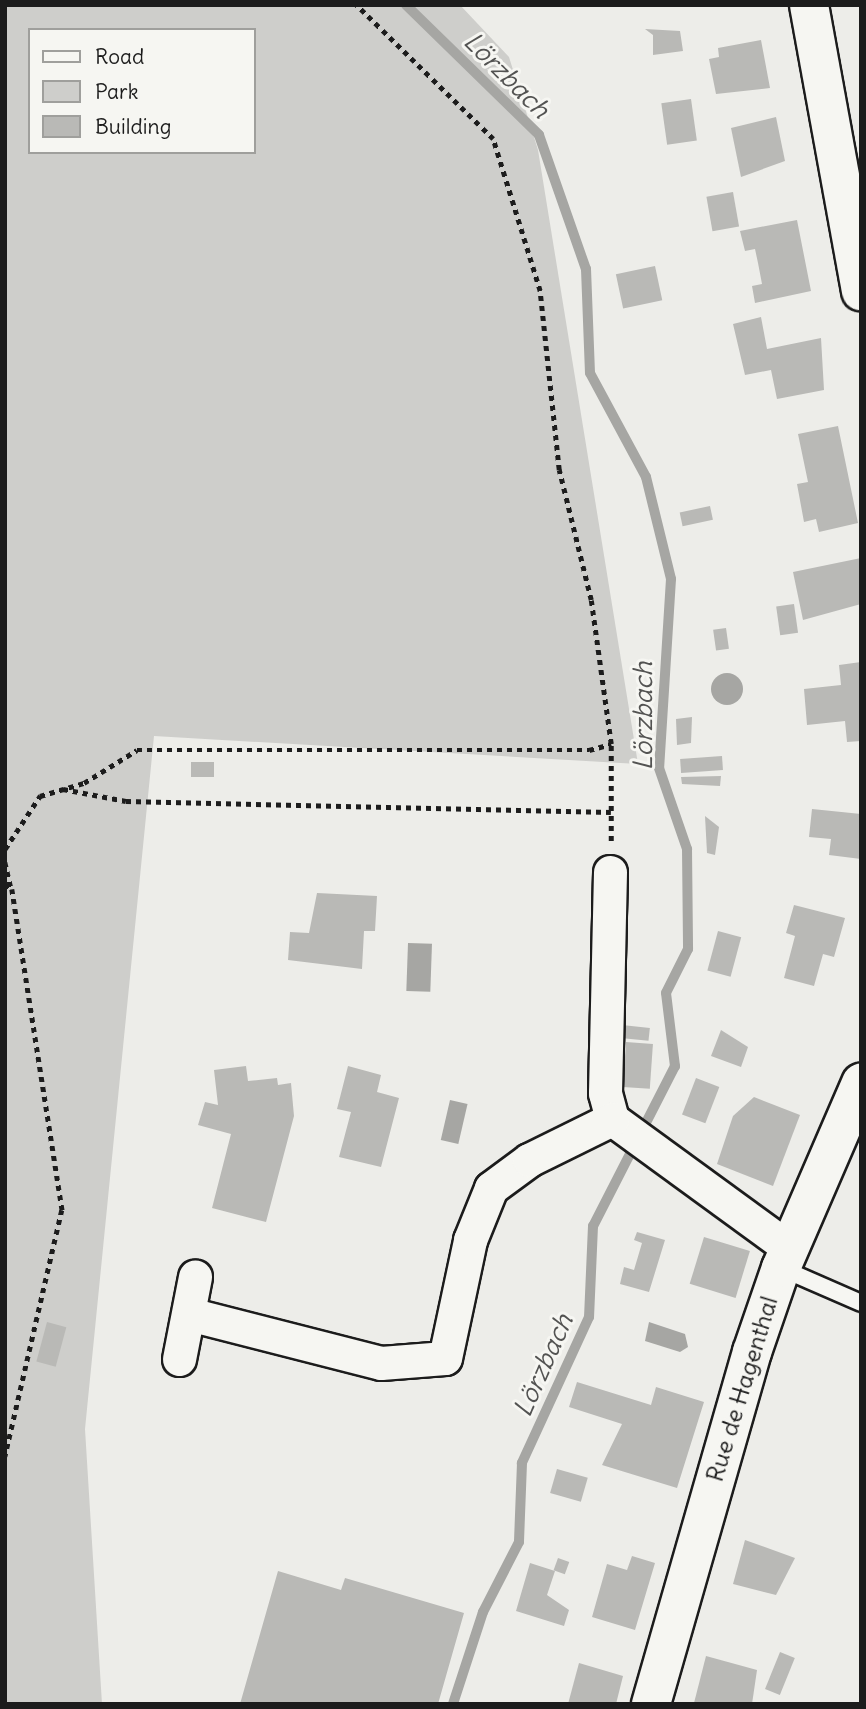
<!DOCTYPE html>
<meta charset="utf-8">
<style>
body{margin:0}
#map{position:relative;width:866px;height:1709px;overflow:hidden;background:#edede9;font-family:Delius,sans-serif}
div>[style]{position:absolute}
.green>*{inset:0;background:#cececb}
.water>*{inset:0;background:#a6a6a3;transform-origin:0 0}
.round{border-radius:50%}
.stream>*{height:10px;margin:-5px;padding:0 5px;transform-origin:5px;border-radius:5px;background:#a6a6a3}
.building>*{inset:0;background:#b9b9b6;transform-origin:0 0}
.path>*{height:4.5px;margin-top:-2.25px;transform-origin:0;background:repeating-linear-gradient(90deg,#1c1c1c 0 5px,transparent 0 10px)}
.roads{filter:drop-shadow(2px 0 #1c1c1c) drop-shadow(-2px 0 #1c1c1c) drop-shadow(0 2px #1c1c1c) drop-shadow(0 -2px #1c1c1c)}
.lane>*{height:16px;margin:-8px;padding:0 8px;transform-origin:8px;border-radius:8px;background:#f6f6f2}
.street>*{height:33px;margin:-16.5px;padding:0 16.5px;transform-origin:16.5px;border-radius:16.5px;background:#f6f6f2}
.secondary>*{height:38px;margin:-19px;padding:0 19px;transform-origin:19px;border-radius:19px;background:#f6f6f2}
span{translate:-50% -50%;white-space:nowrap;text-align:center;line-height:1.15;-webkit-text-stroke:6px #f6f6f2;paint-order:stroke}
.street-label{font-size:24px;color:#1c1c1c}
.water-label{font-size:26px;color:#535352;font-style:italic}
.frame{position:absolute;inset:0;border:7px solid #1c1c1c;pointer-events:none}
.legend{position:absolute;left:28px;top:28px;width:228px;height:126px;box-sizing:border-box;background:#f6f6f2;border:2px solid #9f9f9c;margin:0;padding:9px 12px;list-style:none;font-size:21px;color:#1c1c1c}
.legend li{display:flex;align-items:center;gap:14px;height:35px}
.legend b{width:35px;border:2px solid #9f9f9c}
</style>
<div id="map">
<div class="green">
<i style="clip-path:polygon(evenodd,5px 5px,460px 5px,509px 57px,538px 150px,638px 764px,154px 736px,85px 1429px,102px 1704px,5px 1704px,5px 5px,30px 30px,254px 30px,254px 152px,30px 152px,30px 30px)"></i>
</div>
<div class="water">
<i class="round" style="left:711px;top:673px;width:32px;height:32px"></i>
<i style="left:408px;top:943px;width:24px;height:48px;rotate:2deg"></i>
<i style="left:450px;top:1100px;width:18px;height:41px;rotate:13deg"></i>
<i style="clip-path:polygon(649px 1322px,685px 1334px,688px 1347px,680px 1352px,645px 1341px)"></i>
</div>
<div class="stream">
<i style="left:406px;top:5px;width:186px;rotate:44.3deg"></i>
<i style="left:539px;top:135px;width:142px;rotate:70.7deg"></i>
<i style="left:586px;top:269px;width:104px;rotate:87.8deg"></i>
<i style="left:590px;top:373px;width:118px;rotate:61.7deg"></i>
<i style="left:646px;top:477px;width:105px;rotate:76.2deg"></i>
<i style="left:671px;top:579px;width:189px;rotate:93.6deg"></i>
<i style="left:659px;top:768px;width:86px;rotate:70.9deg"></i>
<i style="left:687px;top:849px;width:100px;rotate:89.4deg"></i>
<i style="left:688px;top:949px;width:49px;rotate:116.6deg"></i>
<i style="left:666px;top:993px;width:74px;rotate:83deg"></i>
<i style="left:675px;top:1066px;width:180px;rotate:117.1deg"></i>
<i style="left:593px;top:1226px;width:91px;rotate:92.5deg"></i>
<i style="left:589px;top:1317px;width:161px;rotate:114.7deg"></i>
<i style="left:522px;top:1463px;width:79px;rotate:92.2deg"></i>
<i style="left:519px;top:1542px;width:79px;rotate:117.2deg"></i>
<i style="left:483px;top:1612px;width:97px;rotate:108.1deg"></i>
</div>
<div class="building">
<i style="clip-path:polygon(645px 29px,680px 31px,683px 51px,653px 55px,653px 35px)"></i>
<i style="clip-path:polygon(761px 40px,770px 88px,716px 94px,709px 59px,719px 57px,718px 48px)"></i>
<i style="left:691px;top:99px;width:42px;height:30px;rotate:82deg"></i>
<i style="clip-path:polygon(776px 117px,785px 161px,741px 177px,731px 128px)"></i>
<i style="left:733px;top:192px;width:35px;height:27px;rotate:80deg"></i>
<i style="clip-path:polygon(797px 220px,811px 291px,755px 303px,752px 286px,762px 284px,758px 263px,755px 249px,745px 251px,740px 231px)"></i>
<i style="left:655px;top:266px;width:35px;height:40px;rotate:78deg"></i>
<i style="clip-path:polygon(761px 317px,767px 349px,821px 338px,824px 390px,777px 399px,771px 370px,745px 375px,733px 324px)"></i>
<i style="clip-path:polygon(838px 426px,858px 523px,819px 532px,816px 519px,804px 522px,797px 484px,808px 482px,798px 434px)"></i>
<i style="left:710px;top:506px;width:14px;height:31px;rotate:78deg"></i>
<i style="clip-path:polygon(861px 558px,861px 604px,803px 620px,793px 572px)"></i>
<i style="left:794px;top:604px;width:29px;height:18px;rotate:82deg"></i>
<i style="left:726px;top:628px;width:21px;height:13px;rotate:82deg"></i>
<i style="clip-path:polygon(861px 662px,861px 741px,847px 742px,845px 721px,807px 725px,804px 689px,841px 685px,839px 665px)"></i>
<i style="clip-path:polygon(692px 717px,691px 743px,677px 745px,676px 719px)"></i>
<i style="left:722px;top:756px;width:14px;height:42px;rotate:86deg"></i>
<i style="left:191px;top:762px;width:23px;height:15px"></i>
<i style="clip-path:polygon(721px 776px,720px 786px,682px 784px,681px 777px)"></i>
<i style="clip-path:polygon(812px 809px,861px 814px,861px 859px,829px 855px,831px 839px,809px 837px)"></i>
<i style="clip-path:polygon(705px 816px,719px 827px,715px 855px,707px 853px)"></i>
<i style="clip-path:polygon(317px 893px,377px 896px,375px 931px,364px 931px,362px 969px,288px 960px,290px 932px,309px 933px)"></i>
<i style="clip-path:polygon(794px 905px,845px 918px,834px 957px,823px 954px,814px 986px,784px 978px,795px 936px,786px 933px)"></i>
<i style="left:718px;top:931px;width:24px;height:41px;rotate:15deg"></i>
<i style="left:622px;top:1025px;width:28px;height:13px;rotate:6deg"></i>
<i style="clip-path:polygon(721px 1030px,748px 1047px,741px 1067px,711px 1056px)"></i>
<i style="left:626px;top:1042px;width:27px;height:45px;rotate:4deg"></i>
<i style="clip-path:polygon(246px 1066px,248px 1081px,277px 1078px,278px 1085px,291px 1083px,294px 1116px,266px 1222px,212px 1208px,231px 1134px,198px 1125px,205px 1102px,218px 1105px,214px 1070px)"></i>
<i style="clip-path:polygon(348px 1066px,381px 1075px,377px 1092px,399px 1098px,381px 1167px,339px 1157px,351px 1112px,337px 1109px)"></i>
<i style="left:696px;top:1078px;width:25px;height:39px;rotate:21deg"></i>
<i style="clip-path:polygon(754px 1097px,800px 1115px,773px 1186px,717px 1164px,733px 1116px)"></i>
<i style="clip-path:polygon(637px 1232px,665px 1240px,649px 1292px,620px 1284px,624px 1267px,634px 1270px,642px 1243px,634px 1240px)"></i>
<i style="left:704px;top:1237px;width:48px;height:49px;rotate:17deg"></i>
<i style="left:47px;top:1322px;width:20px;height:41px;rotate:15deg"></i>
<i style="clip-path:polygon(577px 1382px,651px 1405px,656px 1387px,704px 1402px,677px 1488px,602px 1465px,622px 1424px,569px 1407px)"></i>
<i style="left:557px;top:1469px;width:32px;height:25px;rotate:16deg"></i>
<i style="clip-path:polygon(745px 1540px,795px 1558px,776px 1595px,733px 1584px)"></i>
<i style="clip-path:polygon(632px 1556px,655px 1563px,635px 1630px,592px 1617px,607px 1564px,627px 1570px)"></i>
<i style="left:558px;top:1558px;width:12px;height:13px;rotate:20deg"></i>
<i style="clip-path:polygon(530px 1563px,555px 1571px,547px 1595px,569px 1610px,564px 1626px,516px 1611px)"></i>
<i style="clip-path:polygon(278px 1571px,341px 1590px,345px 1578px,464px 1613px,438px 1704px,240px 1704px)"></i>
<i style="left:780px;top:1652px;width:16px;height:40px;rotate:22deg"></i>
<i style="clip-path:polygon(706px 1656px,757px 1670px,752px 1704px,694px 1703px)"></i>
<i style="clip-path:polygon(579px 1663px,623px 1676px,616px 1704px,568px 1704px)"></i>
</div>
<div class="path">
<i style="left:63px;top:789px;width:64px;rotate:10.8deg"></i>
<i style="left:126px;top:801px;width:485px;rotate:1.3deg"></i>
<i style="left:611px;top:841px;width:97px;rotate:-90deg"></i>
<i style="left:5px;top:849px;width:64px;rotate:-56.6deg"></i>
<i style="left:40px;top:796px;width:46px;rotate:-16.5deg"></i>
<i style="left:84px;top:783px;width:62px;rotate:-31.9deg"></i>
<i style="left:137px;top:750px;width:452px"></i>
<i style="left:589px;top:750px;width:23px;rotate:-15deg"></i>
<i style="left:611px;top:744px;width:145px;rotate:-97.9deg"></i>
<i style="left:591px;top:600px;width:134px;rotate:-103.8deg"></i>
<i style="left:559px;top:470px;width:180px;rotate:-96.1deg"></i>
<i style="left:540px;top:291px;width:159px;rotate:-107.2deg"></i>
<i style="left:493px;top:139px;width:192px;rotate:-135.6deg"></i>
<i style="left:5px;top:862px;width:28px;rotate:77deg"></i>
<i style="left:5px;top:884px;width:9px;rotate:36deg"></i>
<i style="left:12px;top:889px;width:325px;rotate:81.1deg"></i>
<i style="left:62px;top:1210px;width:253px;rotate:103deg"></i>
</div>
<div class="roads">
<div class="lane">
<i style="left:781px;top:1268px;width:87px;rotate:23.6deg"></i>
</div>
<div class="street">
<i style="left:610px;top:872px;width:221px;rotate:91.3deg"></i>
<i style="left:605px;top:1093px;width:27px;rotate:75deg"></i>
<i style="left:612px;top:1119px;width:219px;rotate:36.1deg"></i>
<i style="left:189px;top:1314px;width:198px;rotate:14.3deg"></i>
<i style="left:381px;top:1363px;width:64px;rotate:-4.5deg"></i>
<i style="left:445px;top:1358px;width:121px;rotate:-78deg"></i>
<i style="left:470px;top:1240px;width:56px;rotate:-68deg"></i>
<i style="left:491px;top:1188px;width:47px;rotate:-36.4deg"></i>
<i style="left:529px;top:1160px;width:93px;rotate:-26.3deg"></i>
<i style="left:179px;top:1359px;width:84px;rotate:-79deg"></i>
</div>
<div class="secondary">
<i style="left:809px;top:5px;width:291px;rotate:79.7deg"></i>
<i style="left:651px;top:1704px;width:366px;rotate:-74deg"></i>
<i style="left:752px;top:1352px;width:89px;rotate:-71deg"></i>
<i style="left:781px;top:1268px;width:202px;rotate:-66.6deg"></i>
</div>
</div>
<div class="street-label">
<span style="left:742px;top:1389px;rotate:-73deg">Rue de Hagenthal</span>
</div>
<div class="water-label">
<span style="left:507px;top:75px;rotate:45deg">Lörzbach</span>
<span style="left:643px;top:716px;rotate:-90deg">Lörzbach</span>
<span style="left:543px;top:1365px;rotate:-66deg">Lörzbach</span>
</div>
<div class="frame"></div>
<ul class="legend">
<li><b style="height:9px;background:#f6f6f2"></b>Road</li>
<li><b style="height:19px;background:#cececb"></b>Park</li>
<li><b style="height:19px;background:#b9b9b6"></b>Building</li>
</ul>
</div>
